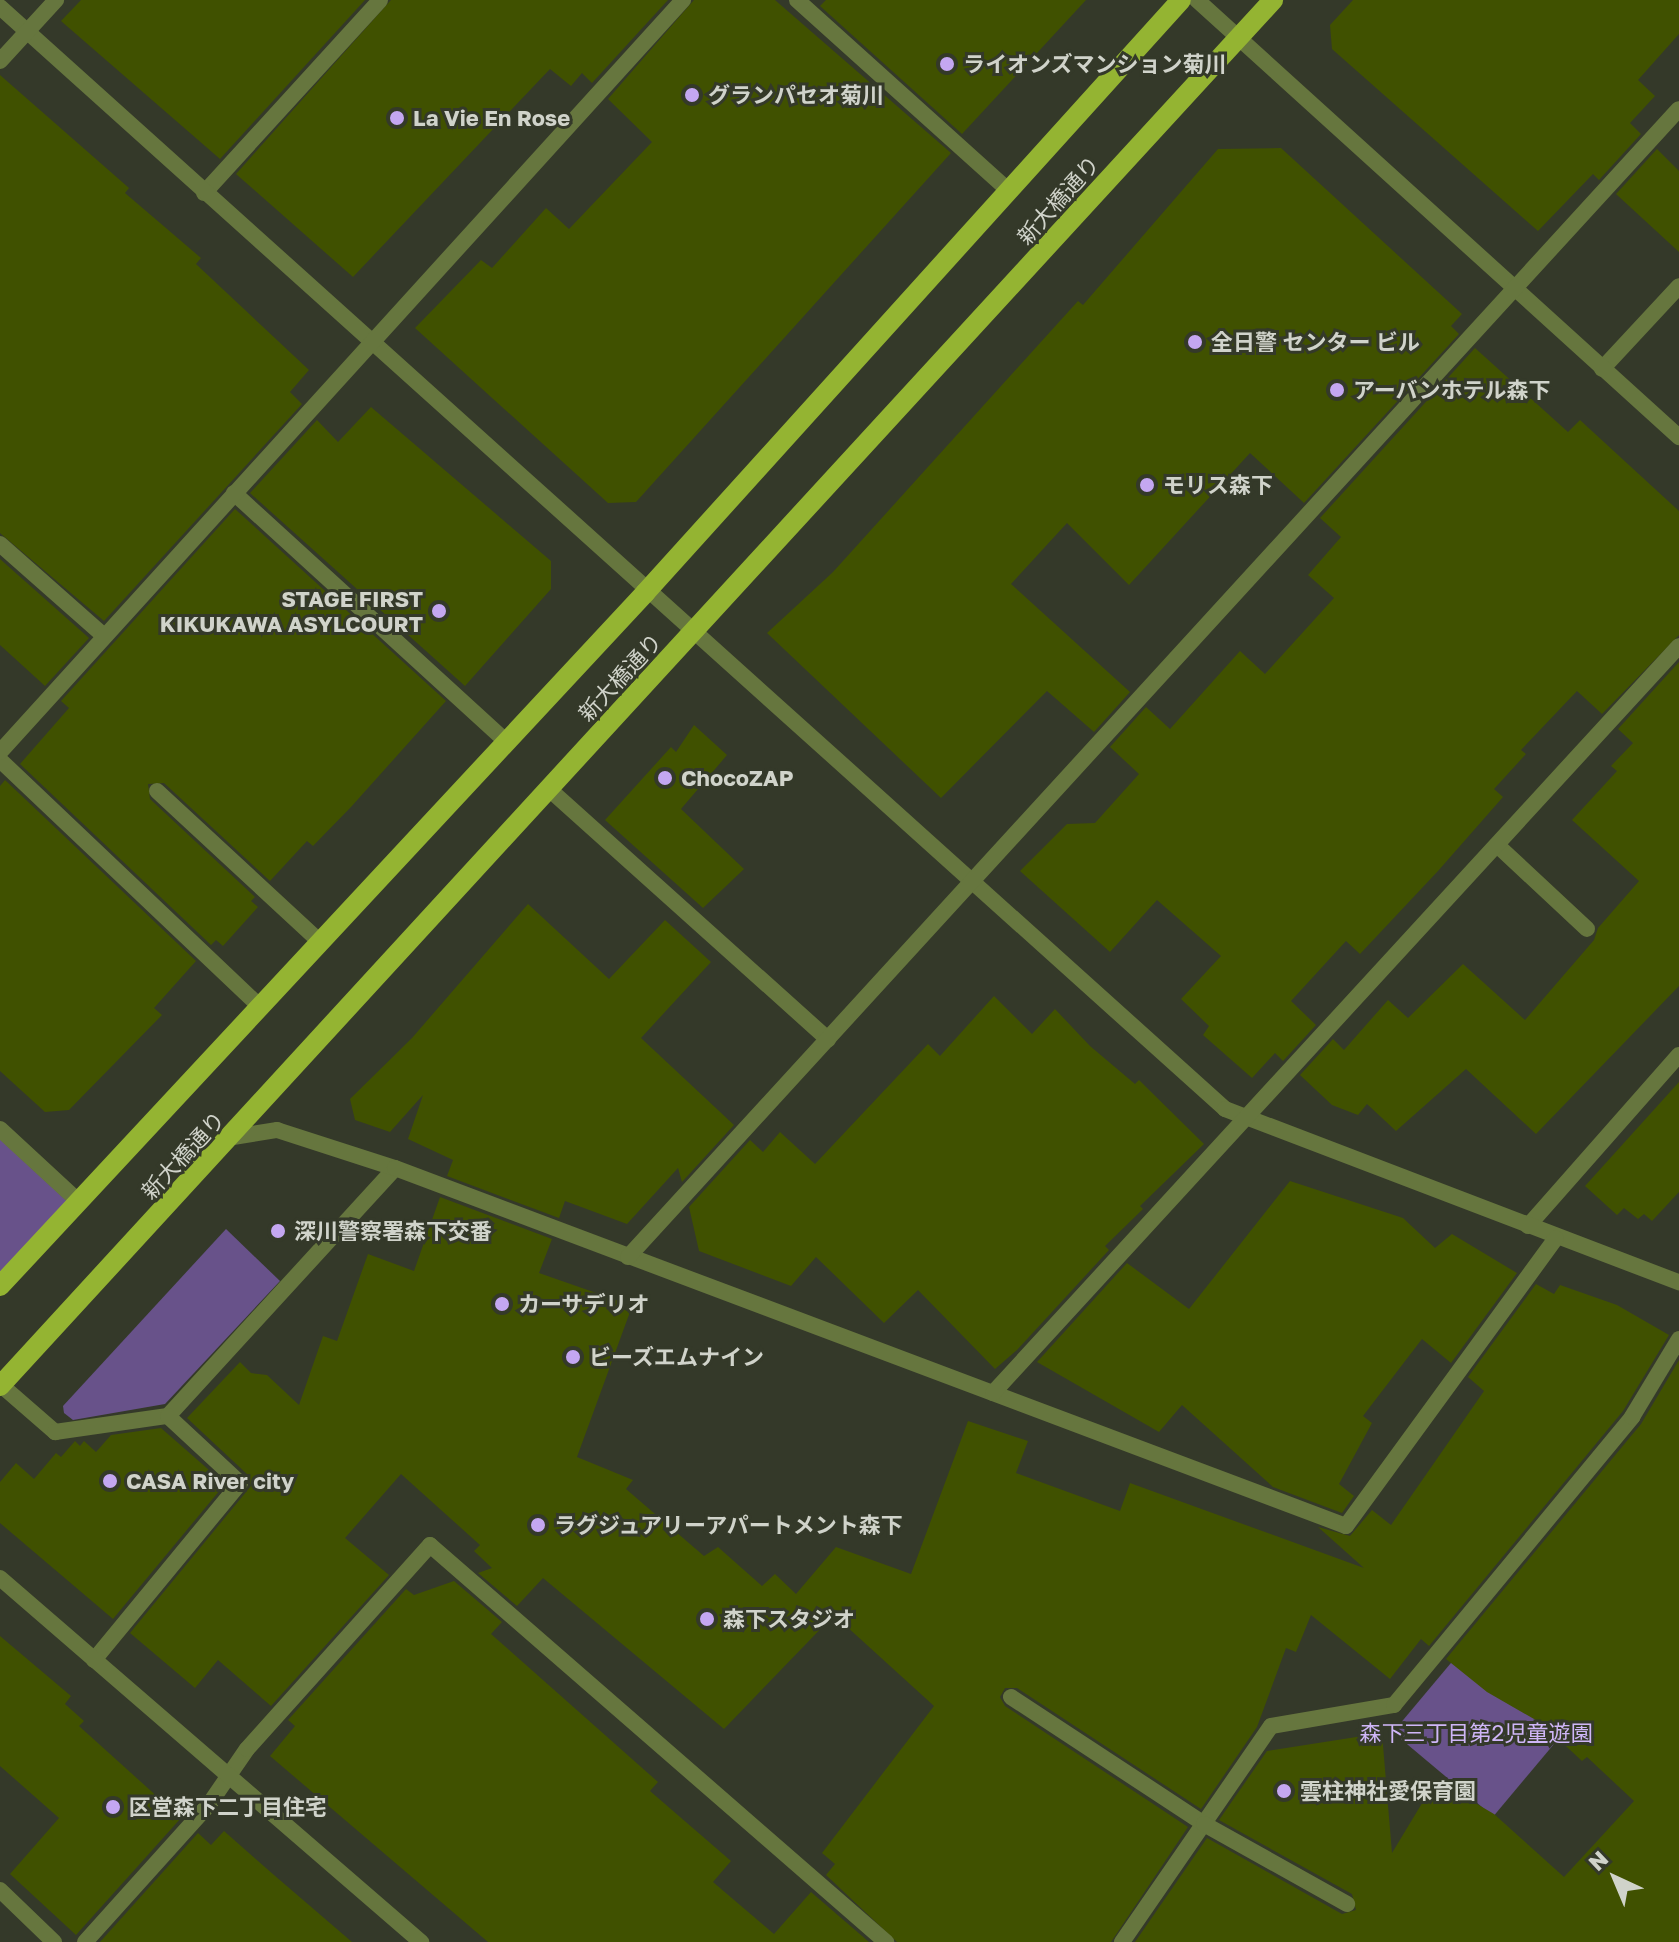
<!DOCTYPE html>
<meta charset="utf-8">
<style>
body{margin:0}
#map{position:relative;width:1679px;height:1942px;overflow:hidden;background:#343929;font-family:"Golos Text","Noto Sans JP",sans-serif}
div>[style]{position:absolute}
.green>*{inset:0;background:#68528a;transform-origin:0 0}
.building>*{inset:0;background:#405100}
.service>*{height:16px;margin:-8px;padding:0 8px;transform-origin:8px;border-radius:8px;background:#66763e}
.minor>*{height:16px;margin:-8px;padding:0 8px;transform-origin:8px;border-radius:8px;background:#66763e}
.tertiary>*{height:16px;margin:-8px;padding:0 8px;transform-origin:8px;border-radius:8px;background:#66763e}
.primary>*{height:20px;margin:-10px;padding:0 10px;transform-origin:10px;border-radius:10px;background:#94b432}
.dots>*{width:22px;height:22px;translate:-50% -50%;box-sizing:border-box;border:4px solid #343929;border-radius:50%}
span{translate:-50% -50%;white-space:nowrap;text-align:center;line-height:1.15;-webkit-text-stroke:6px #343929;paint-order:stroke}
.poi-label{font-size:22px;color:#d0d3ca;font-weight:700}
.left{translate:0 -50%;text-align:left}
.right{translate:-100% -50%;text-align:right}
.street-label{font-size:22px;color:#d0d3ca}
.park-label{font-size:22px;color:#cfb6f7}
.north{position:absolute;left:1575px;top:1838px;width:80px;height:80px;-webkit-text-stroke:6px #343929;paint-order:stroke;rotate:316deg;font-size:22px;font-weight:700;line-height:32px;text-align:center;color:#d0d3ca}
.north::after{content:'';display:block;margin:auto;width:28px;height:36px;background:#d0d3ca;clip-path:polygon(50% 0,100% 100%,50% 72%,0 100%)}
</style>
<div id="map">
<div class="green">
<i style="clip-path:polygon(0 1139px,67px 1201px,0 1275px)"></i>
<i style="clip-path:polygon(226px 1229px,280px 1281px,165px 1404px,73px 1420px,64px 1413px,63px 1406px)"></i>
<i style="left:1461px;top:1651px;width:131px;height:106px;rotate:40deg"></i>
</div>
<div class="building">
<i style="clip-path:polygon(81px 0,365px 0,220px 159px,61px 21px)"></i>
<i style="clip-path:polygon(391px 0,668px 0,592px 83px,582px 73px,571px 86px,550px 69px,353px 277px,236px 174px)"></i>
<i style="clip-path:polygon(694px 0,775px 0,951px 153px,636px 502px,608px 503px,415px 328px,481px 260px,492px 268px,546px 208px,569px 229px,652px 142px,608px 99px)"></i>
<i style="clip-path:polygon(826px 0,1086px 0,962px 134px,820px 6px)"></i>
<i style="clip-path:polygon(1353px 0,1679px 0,1679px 34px,1638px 80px,1655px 96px,1630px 123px,1641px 134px,1599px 180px,1593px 174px,1538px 231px,1332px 49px,1330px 25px)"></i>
<i style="clip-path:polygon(0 75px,129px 188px,125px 193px,201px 258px,196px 264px,309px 370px,290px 392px,302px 404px,104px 621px,0 533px)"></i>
<i style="clip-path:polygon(1281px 148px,1462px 314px,1451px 326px,1459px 334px,1304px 503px,1250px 453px,1129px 585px,1067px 523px,1011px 584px,1130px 692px,1094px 732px,1047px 691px,941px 798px,767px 633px,833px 572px,1078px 301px,1083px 305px,1218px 149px)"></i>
<i style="clip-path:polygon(1657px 149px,1679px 171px,1679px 252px,1616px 194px)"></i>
<i style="clip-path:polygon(1475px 348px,1568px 432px,1580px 420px,1679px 511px,1679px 635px,1602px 714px,1577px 691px,1521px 750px,1526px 754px,1494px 789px,1503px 797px,1438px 871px,1360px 954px,1346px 941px,1291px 1001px,1316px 1025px,1283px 1061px,1275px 1053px,1252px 1078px,1203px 1035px,1209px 1026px,1181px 999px,1221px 956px,1157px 900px,1110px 952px,1020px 871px,1067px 824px,1095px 823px,1139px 774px,1110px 747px,1146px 707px,1170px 729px,1240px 651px,1265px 674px,1334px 598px,1308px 575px,1341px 537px,1320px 518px)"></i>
<i style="clip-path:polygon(371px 407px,551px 561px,551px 589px,465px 686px,250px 493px,317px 420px,338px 442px)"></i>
<i style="clip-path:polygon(235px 509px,446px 701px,351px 807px,313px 846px,307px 841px,270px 881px,164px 783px,148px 784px,150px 799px,255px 897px,251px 901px,258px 907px,223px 946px,216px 940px,211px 945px,20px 764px,69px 708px,61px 701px)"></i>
<i style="clip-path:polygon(0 559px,89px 638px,45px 686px,0 645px)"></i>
<i style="clip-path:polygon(1679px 662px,1679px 986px,1536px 1134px,1466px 1069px,1396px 1131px,1367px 1104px,1358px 1115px,1332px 1105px,1300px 1075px,1333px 1039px,1344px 1050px,1388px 1000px,1408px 1018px,1463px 964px,1525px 1020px,1594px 940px,1598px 928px,1639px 881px,1572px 820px,1617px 771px,1611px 766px,1633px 743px,1618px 729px)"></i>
<i style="clip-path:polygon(694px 725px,727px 755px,681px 809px,744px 869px,703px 908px,605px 820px,671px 747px,676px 752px)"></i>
<i style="clip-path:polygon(5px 780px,196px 961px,154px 1008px,162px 1015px,69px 1110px,45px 1112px,0 1071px,0 786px)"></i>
<i style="clip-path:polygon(528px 904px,609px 979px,665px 920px,711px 962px,641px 1038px,734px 1125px,682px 1182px,678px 1168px,627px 1224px,565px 1201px,559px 1218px,447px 1176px,453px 1160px,408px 1139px,423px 1095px,390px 1132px,355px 1120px,350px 1099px,412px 1038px)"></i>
<i style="clip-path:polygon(994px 996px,1032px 1034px,1055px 1009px,1090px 1046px,1135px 1084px,1139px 1080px,1204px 1144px,1140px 1206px,1143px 1209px,1105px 1246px,1109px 1250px,1017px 1350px,995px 1369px,918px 1290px,884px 1323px,816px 1257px,791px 1286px,699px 1251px,689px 1207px,750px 1140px,763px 1152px,780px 1132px,815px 1164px,928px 1044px,940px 1056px)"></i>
<i style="clip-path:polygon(1679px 1082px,1679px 1192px,1652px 1221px,1644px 1214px,1638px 1219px,1624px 1208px,1617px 1215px,1585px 1186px)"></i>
<i style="clip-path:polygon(1290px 1181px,1403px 1218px,1435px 1248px,1452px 1234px,1517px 1273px,1451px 1363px,1422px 1339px,1363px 1416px,1372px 1423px,1339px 1484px,1354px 1496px,1342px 1513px,1273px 1487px,1182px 1405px,1159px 1432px,1037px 1362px,1127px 1263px,1189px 1309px)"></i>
<i style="clip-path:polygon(440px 1197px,552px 1239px,539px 1273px,625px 1303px,622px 1309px,630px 1312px,577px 1457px,633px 1480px,626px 1489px,704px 1556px,718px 1547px,762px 1586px,775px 1574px,796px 1594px,836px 1547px,911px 1574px,968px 1421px,1028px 1441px,1016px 1473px,1120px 1511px,1130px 1483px,1364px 1568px,1318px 1527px,1350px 1536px,1372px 1510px,1391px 1525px,1484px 1391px,1468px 1377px,1536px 1284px,1554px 1294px,1560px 1285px,1617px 1305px,1669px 1335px,1623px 1411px,1429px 1646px,1421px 1639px,1390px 1679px,1311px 1615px,1296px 1652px,1286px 1648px,1257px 1727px,1201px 1809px,1017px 1688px,1005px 1688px,1000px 1697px,1005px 1706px,1188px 1827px,1111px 1942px,897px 1942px,826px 1875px,835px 1864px,822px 1853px,934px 1706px,834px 1615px,724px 1729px,543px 1578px,517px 1606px,478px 1573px,492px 1568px,474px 1551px,480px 1545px,401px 1474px,345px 1538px,389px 1575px,271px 1706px,218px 1660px,195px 1688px,130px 1633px,251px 1486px,248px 1475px,187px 1418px,240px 1362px,251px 1373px,267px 1375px,299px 1405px,323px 1336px,337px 1341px,368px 1254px,414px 1271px)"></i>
<i style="clip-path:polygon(1679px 1360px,1679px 1942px,1135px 1942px,1207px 1838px,1342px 1914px,1356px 1910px,1352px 1894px,1219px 1820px,1267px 1751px,1382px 1733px,1392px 1853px,1436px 1780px,1494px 1814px,1564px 1877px,1634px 1801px,1587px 1757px,1582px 1761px,1541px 1723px,1487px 1692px,1446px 1659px,1641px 1424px)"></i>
<i style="clip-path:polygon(161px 1428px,225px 1484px,113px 1619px,0 1523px,0 1482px,16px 1463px,34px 1479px,56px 1453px,61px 1457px,75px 1441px,80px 1446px,84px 1441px,96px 1452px,111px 1435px)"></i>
<i style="clip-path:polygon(454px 1581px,502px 1622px,491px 1634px,658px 1782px,650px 1791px,731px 1861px,713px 1882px,774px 1934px,811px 1892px,869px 1942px,488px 1942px,270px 1756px,295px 1726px,288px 1720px,406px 1589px,414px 1595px)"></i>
<i style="clip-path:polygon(0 1636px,71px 1696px,65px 1704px,84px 1721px,79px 1726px,181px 1818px,76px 1935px,10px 1874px,59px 1818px,0 1766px)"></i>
<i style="clip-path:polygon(224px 1831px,274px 1875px,352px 1942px,100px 1942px,198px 1833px,211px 1845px)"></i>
</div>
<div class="service">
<i style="left:797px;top:0;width:283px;rotate:42deg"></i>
<i style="left:204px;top:193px;width:261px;rotate:-47.6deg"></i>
<i style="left:1602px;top:369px;width:113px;rotate:-47.1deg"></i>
<i style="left:234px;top:493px;width:368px;rotate:42.4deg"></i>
<i style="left:0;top:544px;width:139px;rotate:41.5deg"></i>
<i style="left:0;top:760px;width:357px;rotate:43.5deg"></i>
<i style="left:549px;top:789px;width:375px;rotate:41.9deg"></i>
<i style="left:157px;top:791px;width:221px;rotate:42.8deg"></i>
<i style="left:1497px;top:845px;width:123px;rotate:43deg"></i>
<i style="left:1528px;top:1226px;width:228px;rotate:-48.6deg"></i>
<i style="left:1px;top:1385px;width:72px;rotate:41deg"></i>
<i style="left:55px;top:1432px;width:114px;rotate:-8.1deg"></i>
<i style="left:168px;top:1416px;width:336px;rotate:-47.5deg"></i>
<i style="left:94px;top:1660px;width:229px;rotate:-50.5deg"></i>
<i style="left:240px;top:1483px;width:98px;rotate:-137.1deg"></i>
<i style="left:0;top:1890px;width:75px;rotate:43.9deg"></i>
<i style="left:1122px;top:1942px;width:262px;rotate:-55.4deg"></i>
<i style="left:1271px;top:1726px;width:125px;rotate:-9.7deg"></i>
<i style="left:1394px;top:1705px;width:374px;rotate:-50.4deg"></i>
<i style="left:1632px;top:1417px;width:91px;rotate:-58.9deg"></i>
</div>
<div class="minor">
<i style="left:1197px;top:0;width:651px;rotate:42.2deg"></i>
<i style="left:0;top:7px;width:1648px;rotate:41.97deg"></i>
<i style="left:1225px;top:1109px;width:486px;rotate:20.9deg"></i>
<i style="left:0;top:61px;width:83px;rotate:-47.4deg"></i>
<i style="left:0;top:752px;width:1016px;rotate:-47.75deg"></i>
<i style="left:0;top:1129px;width:106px;rotate:42.7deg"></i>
<i style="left:233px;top:1137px;width:45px;rotate:-9deg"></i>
<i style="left:277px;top:1130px;width:124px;rotate:17.9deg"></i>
<i style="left:395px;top:1168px;width:1016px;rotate:20.63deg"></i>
<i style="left:1346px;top:1526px;width:356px;rotate:-53.9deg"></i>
<i style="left:628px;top:1257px;width:1556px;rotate:-47.53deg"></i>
<i style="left:993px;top:1393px;width:1014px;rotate:-47.44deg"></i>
<i style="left:1011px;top:1697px;width:231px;rotate:33.3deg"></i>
<i style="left:1204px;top:1824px;width:164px;rotate:29.2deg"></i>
<i style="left:85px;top:1942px;width:187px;rotate:-48deg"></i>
<i style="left:210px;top:1803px;width:65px;rotate:-55.6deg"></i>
<i style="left:247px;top:1749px;width:274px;rotate:-48.1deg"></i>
<i style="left:430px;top:1545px;width:605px;rotate:41.04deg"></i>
</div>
<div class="tertiary">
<i style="left:0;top:1578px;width:557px;rotate:40.85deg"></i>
</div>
<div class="primary">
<i style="left:0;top:1286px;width:947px;rotate:-47.05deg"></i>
<i style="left:645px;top:593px;width:799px;rotate:-47.89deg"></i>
<i style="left:0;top:1386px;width:1882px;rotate:-47.43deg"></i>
</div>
<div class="dots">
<i style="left:947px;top:64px;background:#c4a7f1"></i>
<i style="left:692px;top:95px;background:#c4a7f1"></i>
<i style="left:397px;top:118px;background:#c4a7f1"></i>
<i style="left:1195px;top:342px;background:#c4a7f1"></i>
<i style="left:1337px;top:390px;background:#c4a7f1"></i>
<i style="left:1147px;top:485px;background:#c4a7f1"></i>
<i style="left:439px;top:611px;background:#c4a7f1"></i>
<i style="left:665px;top:778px;background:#c4a7f1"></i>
<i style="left:278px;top:1231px;background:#c4a7f1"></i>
<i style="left:502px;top:1304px;background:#c4a7f1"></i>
<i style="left:573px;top:1357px;background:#c4a7f1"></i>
<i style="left:110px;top:1481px;background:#c4a7f1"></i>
<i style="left:538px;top:1525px;background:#c4a7f1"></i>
<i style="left:707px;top:1619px;background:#c4a7f1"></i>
<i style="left:1284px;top:1791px;background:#c4a7f1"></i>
<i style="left:113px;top:1807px;background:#c4a7f1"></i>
</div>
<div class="poi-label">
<span class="left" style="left:963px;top:64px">ライオンズマンション菊川</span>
<span class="left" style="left:708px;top:95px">グランパセオ菊川</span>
<span class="left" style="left:413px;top:118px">La Vie En Rose</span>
<span class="left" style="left:1211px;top:342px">全日警 センター ビル</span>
<span class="left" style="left:1353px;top:390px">アーバンホテル森下</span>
<span class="left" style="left:1163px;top:485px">モリス森下</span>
<span class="right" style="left:423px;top:611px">STAGE FIRST<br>KIKUKAWA ASYLCOURT</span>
<span class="left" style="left:681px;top:778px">ChocoZAP</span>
<span class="left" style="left:294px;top:1231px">深川警察署森下交番</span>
<span class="left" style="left:518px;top:1304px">カーサデリオ</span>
<span class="left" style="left:589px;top:1357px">ビーズエムナイン</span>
<span class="left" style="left:126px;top:1481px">CASA River city</span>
<span class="left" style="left:554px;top:1525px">ラグジュアリーアパートメント森下</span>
<span class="left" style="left:723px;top:1619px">森下スタジオ</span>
<span class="left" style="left:1300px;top:1791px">雲柱神社愛保育園</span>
<span class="left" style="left:129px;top:1807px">区営森下二丁目住宅</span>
</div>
<div class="street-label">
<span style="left:1058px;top:200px;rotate:-48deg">新大橋通り</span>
<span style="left:620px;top:677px;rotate:-47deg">新大橋通り</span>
<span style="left:183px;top:1155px;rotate:-47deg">新大橋通り</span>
</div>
<div class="park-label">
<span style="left:1476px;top:1733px">森下三丁目第2児童遊園</span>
</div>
<div class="north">N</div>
</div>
